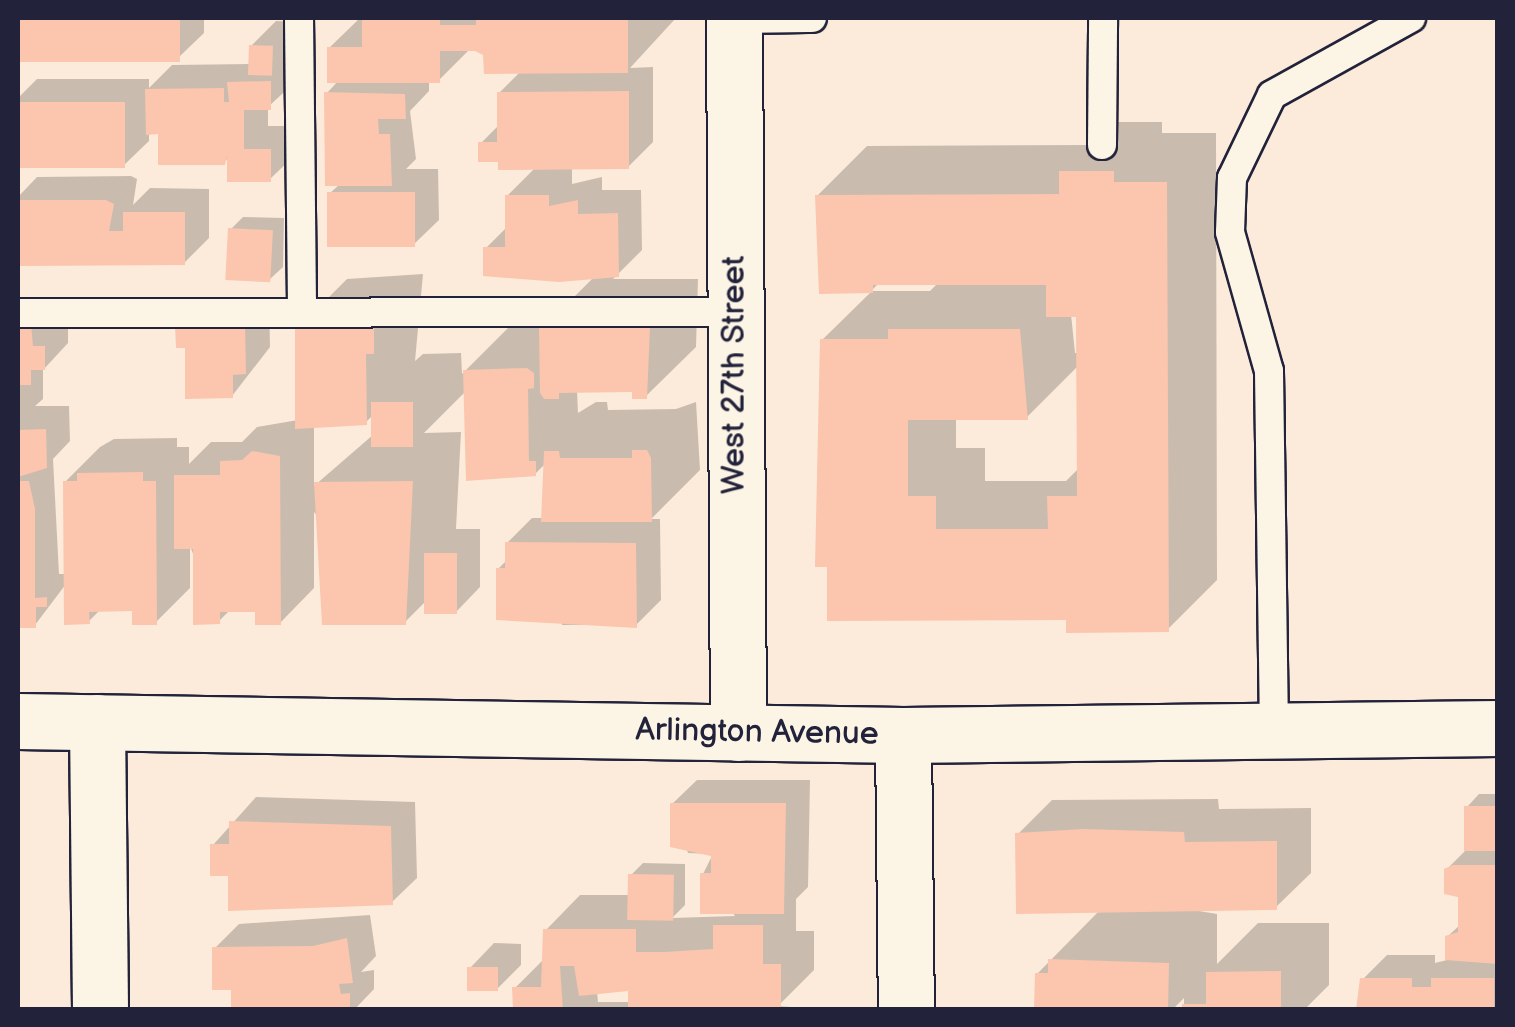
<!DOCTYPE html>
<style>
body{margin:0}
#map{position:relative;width:1515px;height:1027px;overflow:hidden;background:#fcebda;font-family:"Balsamiq Sans",sans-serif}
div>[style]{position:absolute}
.shadow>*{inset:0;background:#0003}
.building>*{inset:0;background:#fbc5ae;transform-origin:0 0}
.roads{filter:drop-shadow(2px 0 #22223b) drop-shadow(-2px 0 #22223b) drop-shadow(0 2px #22223b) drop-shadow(0 -2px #22223b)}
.service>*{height:28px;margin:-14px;padding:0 14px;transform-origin:14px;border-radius:14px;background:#fcf5e5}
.minor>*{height:55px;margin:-27.5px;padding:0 27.5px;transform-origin:27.5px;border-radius:27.5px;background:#fcf5e5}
.secondary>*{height:55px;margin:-27.5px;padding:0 27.5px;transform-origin:27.5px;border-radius:27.5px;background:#fcf5e5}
span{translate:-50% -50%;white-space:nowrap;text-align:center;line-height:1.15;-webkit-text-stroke:8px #fcf5e5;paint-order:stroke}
.street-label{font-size:32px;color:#22223b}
.frame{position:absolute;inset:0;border:20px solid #22223b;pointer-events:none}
</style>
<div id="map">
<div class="shadow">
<i style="clip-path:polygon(18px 18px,204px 18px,204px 33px,179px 57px,18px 59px)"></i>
<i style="clip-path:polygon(evenodd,360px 18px,676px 18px,630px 68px,653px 67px,653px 142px,628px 167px,572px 167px,572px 184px,602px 177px,602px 190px,641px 190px,642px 250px,613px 279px,698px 279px,696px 347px,646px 396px,635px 390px,577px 390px,578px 413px,596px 402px,607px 402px,608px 410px,676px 409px,696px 402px,700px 470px,651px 519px,660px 519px,661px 600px,636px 625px,562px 625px,562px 618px,498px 569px,507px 560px,507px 543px,532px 518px,543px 518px,546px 463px,535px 474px,466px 391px,424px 433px,461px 432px,456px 529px,480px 529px,480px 587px,456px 612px,427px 600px,405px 622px,314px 512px,314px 588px,280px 623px,258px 609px,231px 609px,219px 621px,190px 546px,190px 588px,156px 622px,134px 609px,101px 609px,89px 621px,66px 584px,35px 625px,18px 625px,18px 303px,68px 322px,68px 343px,43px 370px,43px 399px,35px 406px,69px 406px,70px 441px,53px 459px,59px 574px,66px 574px,65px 482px,100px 447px,114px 439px,177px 438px,177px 447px,189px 447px,189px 464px,211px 442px,242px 442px,257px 427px,298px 420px,297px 329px,347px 279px,423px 274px,415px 361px,423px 354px,461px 353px,462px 374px,515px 321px,548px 323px,594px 277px,486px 248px,507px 227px,507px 196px,536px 167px,500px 159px,481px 143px,499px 125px,499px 93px,521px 71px,471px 48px,439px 80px,429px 80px,429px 91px,410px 111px,416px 159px,406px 169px,438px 169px,439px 220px,414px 244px,329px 194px,340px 184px,327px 93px,339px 80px,329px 48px,360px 18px,373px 415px,374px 434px,314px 486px,314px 425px,366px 422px,373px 415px)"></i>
<i style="clip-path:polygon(276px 21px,297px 22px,295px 82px,268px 107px,268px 126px,295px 126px,295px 155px,270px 179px,230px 156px,224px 162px,160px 132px,149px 132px,149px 141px,124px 165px,18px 165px,18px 98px,37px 79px,149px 79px,149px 88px,172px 65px,249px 64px,251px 46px)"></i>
<i style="clip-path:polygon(evenodd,1111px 122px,1162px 122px,1162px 133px,1216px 133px,1217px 580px,1168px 629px,1069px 618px,830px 618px,822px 340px,872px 291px,930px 291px,938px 283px,879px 283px,872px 290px,817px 196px,867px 146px,1088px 145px,1111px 122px,1071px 314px,1078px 314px,1079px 353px,1075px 353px,1071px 314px,1111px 122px,1079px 365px,1079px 468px,1066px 481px,985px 481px,985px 448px,956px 448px,956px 418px,1027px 417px,1079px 365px)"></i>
<i style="clip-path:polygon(131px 176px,137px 179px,133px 205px,150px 188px,209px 189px,209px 238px,184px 263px,18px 264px,18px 197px,37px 177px)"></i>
<i style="clip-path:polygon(243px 217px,284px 218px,283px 267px,270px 279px,231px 229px)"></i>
<i style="clip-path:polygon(269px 300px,270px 347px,232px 396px,187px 346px)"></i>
<i style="clip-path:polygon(evenodd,697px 780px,810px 780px,808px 887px,796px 899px,796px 931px,814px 931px,814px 970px,778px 1006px,831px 1010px,515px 1010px,515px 988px,545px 958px,546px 930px,580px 895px,631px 895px,631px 875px,643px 863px,685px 864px,685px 905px,672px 918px,735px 916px,703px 874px,713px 854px,688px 853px,672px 804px,697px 780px,630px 988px,630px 1002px,598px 1002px,597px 991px,630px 988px)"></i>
<i style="clip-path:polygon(1479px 794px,1498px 794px,1498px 1010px,1360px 1010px,1362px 980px,1387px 955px,1435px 955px,1435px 963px,1455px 958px,1447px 937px,1461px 924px,1461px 895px,1446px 870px,1466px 850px,1467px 807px)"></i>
<i style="clip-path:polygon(256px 797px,415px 802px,417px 878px,392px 902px,231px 873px,213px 845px)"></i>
<i style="clip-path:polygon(1218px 799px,1219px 809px,1311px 808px,1311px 873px,1276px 907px,1187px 909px,1217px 914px,1217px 964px,1258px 923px,1329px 923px,1329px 985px,1304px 1010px,1184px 1010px,1184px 998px,1172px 1010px,1051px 1010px,1037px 974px,1100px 910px,1018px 834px,1052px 800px)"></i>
<i style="clip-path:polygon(370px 915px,376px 956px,361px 972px,374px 970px,374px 989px,354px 1010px,234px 1010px,234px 987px,215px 948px,239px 924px)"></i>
<i style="clip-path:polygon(494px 943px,521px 944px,521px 965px,497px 989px,470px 968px)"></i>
</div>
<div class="building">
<i style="left:18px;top:18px;width:162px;height:44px"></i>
<i style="clip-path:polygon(362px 18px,440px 18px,440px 25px,476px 25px,476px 18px,628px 18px,628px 73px,484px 74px,483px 55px,475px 51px,440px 51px,440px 83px,327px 83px,327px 47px,362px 47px)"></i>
<i style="left:249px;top:45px;width:24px;height:30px;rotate:2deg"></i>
<i style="clip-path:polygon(271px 81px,271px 110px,244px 110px,244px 149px,271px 149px,271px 182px,227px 182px,227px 156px,225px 165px,158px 165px,158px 134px,146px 135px,145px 89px,224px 88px,224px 102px,229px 102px,227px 82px)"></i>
<i style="clip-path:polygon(629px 91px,629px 169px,498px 170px,498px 162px,478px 162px,478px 142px,497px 142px,497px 92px)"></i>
<i style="clip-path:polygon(324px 92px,405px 94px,406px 119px,378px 119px,379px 134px,390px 134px,392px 186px,325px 186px)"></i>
<i style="left:18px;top:102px;width:107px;height:66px"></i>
<i style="clip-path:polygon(1059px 171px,1114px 171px,1114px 182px,1167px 182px,1169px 632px,1066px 633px,1066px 620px,827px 621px,827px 567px,815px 567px,820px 339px,888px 339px,888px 329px,1020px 329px,1028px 420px,908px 420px,908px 496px,936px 496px,936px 529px,1048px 529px,1047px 496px,1077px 496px,1076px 317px,1046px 317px,1046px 285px,873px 285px,873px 293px,819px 294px,815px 195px,1059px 194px)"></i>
<i style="left:415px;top:192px;width:55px;height:88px;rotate:90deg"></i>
<i style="clip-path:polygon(505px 195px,549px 195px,549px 206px,578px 200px,578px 214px,618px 213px,619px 277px,559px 282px,483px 276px,483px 247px,505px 247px)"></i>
<i style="clip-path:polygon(18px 200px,106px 200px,114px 204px,109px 231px,123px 231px,123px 212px,185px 212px,185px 265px,18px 266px)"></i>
<i style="left:228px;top:228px;width:45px;height:52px;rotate:3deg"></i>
<i style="clip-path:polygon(374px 322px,374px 354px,366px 354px,367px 425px,295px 429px,295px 328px)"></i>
<i style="clip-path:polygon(245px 323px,246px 374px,233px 375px,233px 398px,185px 399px,185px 348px,176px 348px,175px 324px)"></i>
<i style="clip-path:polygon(18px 324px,31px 324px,33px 346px,45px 346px,45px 370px,31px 370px,31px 385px,18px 385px)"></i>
<i style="clip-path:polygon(650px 327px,647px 399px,632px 399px,632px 392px,559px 393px,559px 399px,544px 399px,540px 393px,539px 328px)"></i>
<i style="clip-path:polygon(527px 368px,534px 373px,534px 388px,528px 389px,529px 461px,536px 461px,536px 476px,466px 481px,463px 370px)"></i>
<i style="left:371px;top:402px;width:42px;height:45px"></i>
<i style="clip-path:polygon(46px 429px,47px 468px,18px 477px,18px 430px)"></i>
<i style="clip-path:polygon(632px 450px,647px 450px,651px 458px,652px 522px,541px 522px,544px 451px,559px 451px,560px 458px,632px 458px)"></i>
<i style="clip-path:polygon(252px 451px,280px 456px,281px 625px,255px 625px,255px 612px,220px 612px,220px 624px,193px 625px,193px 549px,174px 549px,174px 475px,220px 475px,220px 461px,242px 460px)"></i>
<i style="clip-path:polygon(143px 472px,143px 481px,156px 481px,157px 625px,132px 625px,132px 611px,89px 612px,90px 624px,64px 625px,63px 481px,77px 481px,77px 473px)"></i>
<i style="clip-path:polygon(19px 481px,29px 481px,35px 509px,35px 598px,47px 597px,47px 607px,36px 607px,36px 628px,18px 628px)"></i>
<i style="clip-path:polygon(413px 481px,406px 625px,322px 625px,314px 482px)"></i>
<i style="clip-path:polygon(505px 542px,636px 543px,637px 628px,496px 620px,496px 568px,505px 568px)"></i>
<i style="left:424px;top:553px;width:33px;height:61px"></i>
<i style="clip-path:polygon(670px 803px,786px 803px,784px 914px,700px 914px,700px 873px,711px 873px,711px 856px,670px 847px)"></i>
<i style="left:1464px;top:806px;width:34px;height:45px"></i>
<i style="clip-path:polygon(229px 821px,391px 826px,393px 905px,228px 911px,228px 876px,210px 876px,210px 844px,229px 844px)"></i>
<i style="clip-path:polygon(1083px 829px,1184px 832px,1185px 842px,1277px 841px,1277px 910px,1016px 914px,1015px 833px)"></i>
<i style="clip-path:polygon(1453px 865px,1498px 865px,1498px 964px,1445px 960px,1445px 936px,1458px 932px,1458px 897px,1444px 894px,1444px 869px)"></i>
<i style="left:628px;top:874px;width:46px;height:46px;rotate:1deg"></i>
<i style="clip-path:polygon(713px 925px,763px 925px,763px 964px,781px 964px,781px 1007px,628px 1010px,628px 991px,579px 996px,574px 966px,560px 966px,563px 1010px,513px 1010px,512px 987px,541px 987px,543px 929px,636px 929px,636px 952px,664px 952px,713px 949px)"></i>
<i style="clip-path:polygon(347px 938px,353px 983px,339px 984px,341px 994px,350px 993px,350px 1010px,231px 1010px,231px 990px,212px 990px,212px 947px,313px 946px)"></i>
<i style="clip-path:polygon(1048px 959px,1169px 963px,1168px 1010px,1034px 1009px,1035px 973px,1048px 973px)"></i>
<i style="left:467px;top:967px;width:31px;height:24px"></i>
<i style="clip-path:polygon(1281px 971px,1281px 1010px,1182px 1010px,1182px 1004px,1206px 1004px,1206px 972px)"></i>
<i style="clip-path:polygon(1360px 978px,1412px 978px,1412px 987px,1431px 987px,1431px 978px,1494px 978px,1494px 1010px,1356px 1010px)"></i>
</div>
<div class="roads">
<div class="service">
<i style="left:299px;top:18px;width:294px;rotate:89.4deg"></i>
<i style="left:734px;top:19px;width:78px;rotate:-0.7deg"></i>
<i style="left:1102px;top:145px;width:127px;rotate:-89.5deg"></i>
<i style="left:18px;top:313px;width:717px;rotate:-0.08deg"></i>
<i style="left:1274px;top:730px;width:359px;rotate:-90.8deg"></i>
<i style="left:1269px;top:371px;width:144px;rotate:-105.7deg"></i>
<i style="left:1230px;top:232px;width:54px;rotate:-87.9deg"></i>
<i style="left:1232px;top:178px;width:92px;rotate:-64.3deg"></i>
<i style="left:1272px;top:95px;width:159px;rotate:-29deg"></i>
</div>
<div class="minor">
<i style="left:734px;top:18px;width:715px;rotate:89.68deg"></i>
<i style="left:97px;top:722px;width:288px;rotate:89.4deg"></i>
<i style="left:903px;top:735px;width:275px;rotate:89.4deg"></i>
</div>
<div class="secondary">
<i style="left:18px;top:721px;width:885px;rotate:0.91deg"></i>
<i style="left:903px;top:735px;width:595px;rotate:-0.67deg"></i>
</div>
</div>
<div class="street-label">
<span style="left:735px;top:375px;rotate:-90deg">West 27th Street</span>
<span style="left:757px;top:733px;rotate:1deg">Arlington Avenue</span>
</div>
<div class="frame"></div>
</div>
